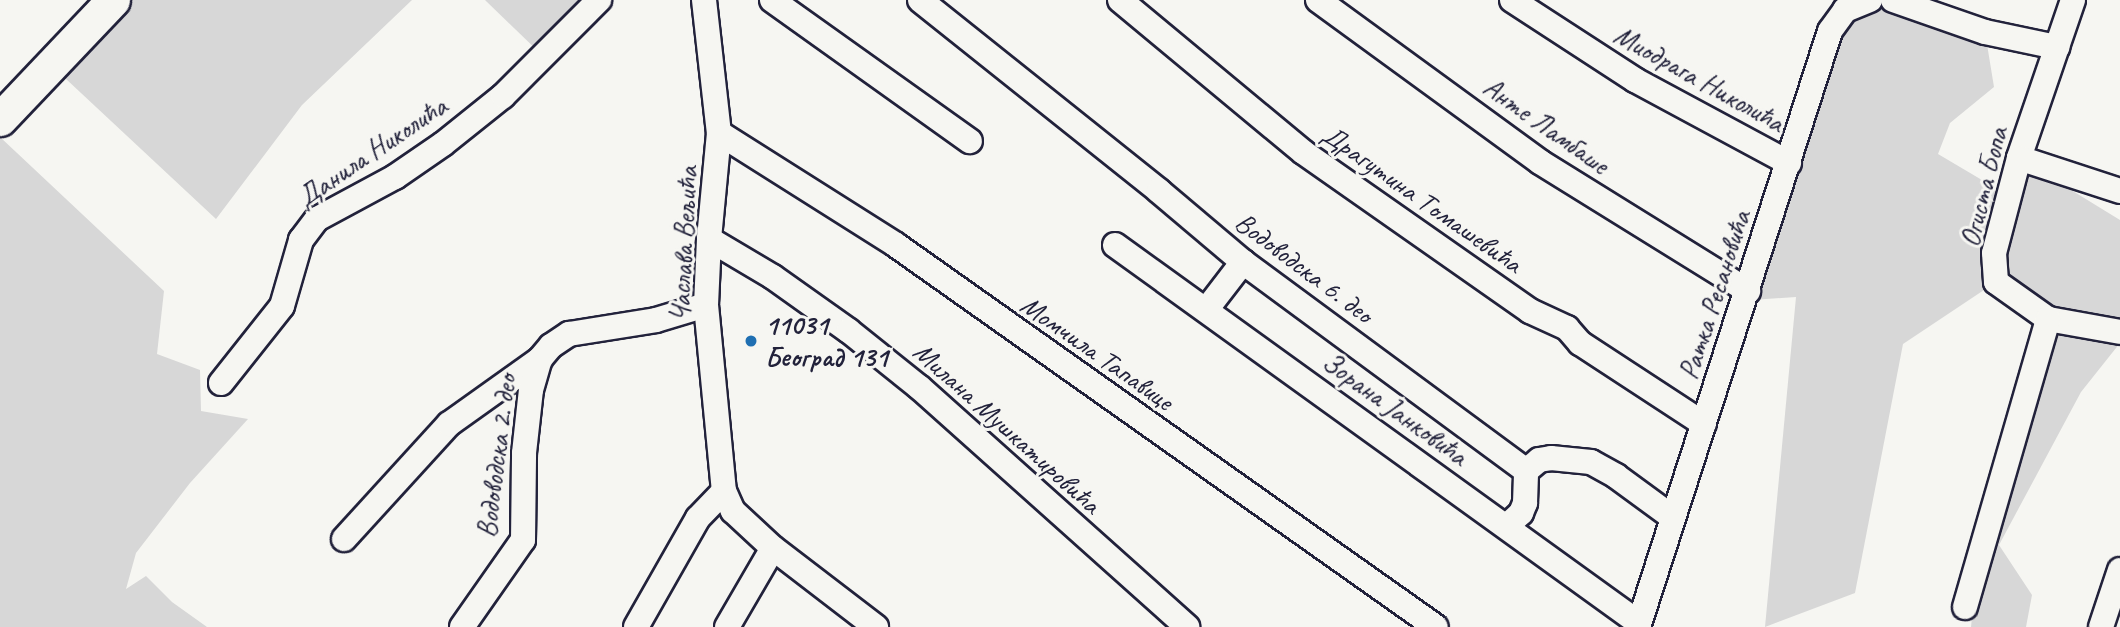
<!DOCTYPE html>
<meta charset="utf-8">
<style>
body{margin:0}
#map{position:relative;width:2120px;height:627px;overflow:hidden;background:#f6f6f2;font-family:Caveat,sans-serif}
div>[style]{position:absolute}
.green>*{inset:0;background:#d7d7d7}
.roads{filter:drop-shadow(2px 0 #22223b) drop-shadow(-2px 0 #22223b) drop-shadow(0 2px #22223b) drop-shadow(0 -2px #22223b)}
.street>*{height:24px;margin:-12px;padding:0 12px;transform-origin:12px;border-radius:12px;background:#f6f6f2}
.secondary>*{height:33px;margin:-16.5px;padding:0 16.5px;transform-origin:16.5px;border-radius:16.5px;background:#f6f6f2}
.dots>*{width:19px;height:19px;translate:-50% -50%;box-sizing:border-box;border:4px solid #f6f6f2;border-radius:50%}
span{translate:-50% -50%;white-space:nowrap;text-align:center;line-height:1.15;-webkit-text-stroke:6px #f6f6f2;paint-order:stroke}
.street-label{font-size:28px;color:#22223b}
.poi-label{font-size:28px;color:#22223b;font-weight:700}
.left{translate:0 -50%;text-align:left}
</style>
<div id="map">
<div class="green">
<i style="clip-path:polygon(113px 0,412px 0,302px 105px,216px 219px,51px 65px)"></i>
<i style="clip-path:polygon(485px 0,599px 0,543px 56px)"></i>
<i style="clip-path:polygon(1870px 0,1985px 32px,1994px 87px,1950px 123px,1938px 154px,2009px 196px,2019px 158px,2120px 220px,2120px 343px,2081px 392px,1999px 545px,2032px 595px,2026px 627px,1971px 627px,1978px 555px,2048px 319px,1996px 282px,1903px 344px,1855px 593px,1765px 627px,1796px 297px,1752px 300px,1720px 421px,1711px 403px,1830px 31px)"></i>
<i style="clip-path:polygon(0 137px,164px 291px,157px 354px,200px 370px,201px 411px,248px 419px,190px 483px,136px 553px,126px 589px,146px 576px,172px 602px,207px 627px,0 627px)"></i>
</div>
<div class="roads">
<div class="street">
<i style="left:704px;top:0;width:134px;rotate:83.6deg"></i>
<i style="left:719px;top:133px;width:106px;rotate:95.4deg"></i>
<i style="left:709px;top:239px;width:66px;rotate:92.6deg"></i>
<i style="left:706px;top:305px;width:187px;rotate:84.5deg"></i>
<i style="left:724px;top:491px;width:22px;rotate:66deg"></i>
<i style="left:733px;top:511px;width:54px;rotate:42.8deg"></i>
<i style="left:773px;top:548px;width:130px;rotate:37.5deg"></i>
<i style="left:772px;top:0;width:243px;rotate:35.5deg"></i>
<i style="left:920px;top:0;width:306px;rotate:38.6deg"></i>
<i style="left:1159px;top:191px;width:110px;rotate:40.2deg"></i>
<i style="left:1243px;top:262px;width:352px;rotate:36.4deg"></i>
<i style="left:1526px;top:471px;width:17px;rotate:-40deg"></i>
<i style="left:1539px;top:460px;width:12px;rotate:-9deg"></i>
<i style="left:1551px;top:458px;width:40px;rotate:5.7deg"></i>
<i style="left:1591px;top:462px;width:29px;rotate:29deg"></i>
<i style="left:1616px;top:476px;width:69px;rotate:36.2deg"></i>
<i style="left:1120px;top:0;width:238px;rotate:39.7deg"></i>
<i style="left:1303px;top:152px;width:277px;rotate:35deg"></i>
<i style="left:1530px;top:311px;width:41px;rotate:24.7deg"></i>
<i style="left:1567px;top:328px;width:20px;rotate:49deg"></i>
<i style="left:1580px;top:343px;width:148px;rotate:33.2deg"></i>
<i style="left:1318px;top:0;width:275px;rotate:36.1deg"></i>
<i style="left:1540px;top:162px;width:245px;rotate:31.8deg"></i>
<i style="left:1512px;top:0;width:147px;rotate:33deg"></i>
<i style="left:1635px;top:80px;width:175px;rotate:28.3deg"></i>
<i style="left:1893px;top:0;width:97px;rotate:19.2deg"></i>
<i style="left:1985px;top:32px;width:74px;rotate:11.8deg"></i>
<i style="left:2073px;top:0;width:167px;rotate:108.9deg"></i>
<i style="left:2019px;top:158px;width:98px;rotate:104.7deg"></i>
<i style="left:1994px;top:253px;width:29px;rotate:86deg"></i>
<i style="left:1996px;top:282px;width:64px;rotate:35.4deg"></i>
<i style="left:2048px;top:319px;width:73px;rotate:10.2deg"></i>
<i style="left:719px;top:133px;width:209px;rotate:32.3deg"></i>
<i style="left:896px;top:245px;width:661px;rotate:35.28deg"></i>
<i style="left:2019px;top:158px;width:106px;rotate:18.1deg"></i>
<i style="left:709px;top:239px;width:74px;rotate:30.7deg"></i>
<i style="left:773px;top:277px;width:93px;rotate:35.4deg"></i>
<i style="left:849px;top:331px;width:90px;rotate:38.7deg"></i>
<i style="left:919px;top:387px;width:360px;rotate:41.8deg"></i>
<i style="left:1115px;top:245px;width:646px;rotate:35.81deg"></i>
<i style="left:1206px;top:310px;width:61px;rotate:-52.4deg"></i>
<i style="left:221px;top:383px;width:98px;rotate:-51.6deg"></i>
<i style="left:282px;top:306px;width:69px;rotate:-73.9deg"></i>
<i style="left:301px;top:240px;width:26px;rotate:-53deg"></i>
<i style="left:317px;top:219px;width:89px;rotate:-28.3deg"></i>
<i style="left:395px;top:177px;width:58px;rotate:-34.5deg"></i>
<i style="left:443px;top:144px;width:77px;rotate:-38.7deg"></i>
<i style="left:503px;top:96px;width:136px;rotate:-45deg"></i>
<i style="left:1507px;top:526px;width:19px;rotate:-43deg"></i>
<i style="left:1521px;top:513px;width:11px;rotate:-68deg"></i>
<i style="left:1525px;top:503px;width:32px;rotate:-88deg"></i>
<i style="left:344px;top:539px;width:156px;rotate:-47.6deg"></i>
<i style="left:449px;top:424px;width:112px;rotate:-35.5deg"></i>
<i style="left:1965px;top:607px;width:300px;rotate:-73.9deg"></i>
<i style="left:462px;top:627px;width:106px;rotate:-55deg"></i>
<i style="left:523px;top:540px;width:87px;rotate:-89.3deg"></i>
<i style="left:524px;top:453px;width:63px;rotate:-83.7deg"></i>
<i style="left:531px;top:390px;width:32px;rotate:-74deg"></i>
<i style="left:540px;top:359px;width:17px;rotate:-50deg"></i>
<i style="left:551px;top:346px;width:22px;rotate:-34deg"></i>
<i style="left:569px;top:334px;width:88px;rotate:-9.1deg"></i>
<i style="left:656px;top:320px;width:52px;rotate:-16.7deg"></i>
<i style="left:636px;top:627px;width:125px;rotate:-60.4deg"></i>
<i style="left:698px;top:518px;width:37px;rotate:-46deg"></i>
<i style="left:727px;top:627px;width:91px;rotate:-59.8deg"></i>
<i style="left:1638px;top:627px;width:626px;rotate:-72.14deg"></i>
<i style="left:1830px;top:31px;width:26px;rotate:-54deg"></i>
<i style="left:1845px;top:10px;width:27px;rotate:-22deg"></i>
<i style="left:2101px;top:627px;width:60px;rotate:-71.6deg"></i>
</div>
<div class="secondary">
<i style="left:0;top:119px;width:164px;rotate:-46.5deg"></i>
</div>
</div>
<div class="dots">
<i style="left:751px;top:341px;background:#1f6fb2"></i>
</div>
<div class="street-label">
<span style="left:1699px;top:79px;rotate:29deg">Миодрага Николића</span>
<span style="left:1546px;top:126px;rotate:35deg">Анте Ламбаше</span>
<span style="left:372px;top:152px;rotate:-34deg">Данила Николића</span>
<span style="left:1984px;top:187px;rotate:-76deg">Огиста Бопа</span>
<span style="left:1422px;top:199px;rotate:35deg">Драгутина Томашевића</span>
<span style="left:684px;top:244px;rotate:-87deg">Часлава Вељића</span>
<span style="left:1304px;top:268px;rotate:37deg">Водоводска 6. део</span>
<span style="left:1715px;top:295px;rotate:-72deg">Ратка Ресановића</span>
<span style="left:1097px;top:353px;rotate:35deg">Момчила Тапавице</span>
<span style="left:1395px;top:409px;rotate:36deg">Зорана Јанковића</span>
<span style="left:1007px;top:428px;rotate:42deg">Милана Мушкатировића</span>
<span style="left:497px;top:456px;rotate:-83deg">Водоводска 2. део</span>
</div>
<div class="poi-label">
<span class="left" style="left:765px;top:341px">11031<br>Београд 131</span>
</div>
</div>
